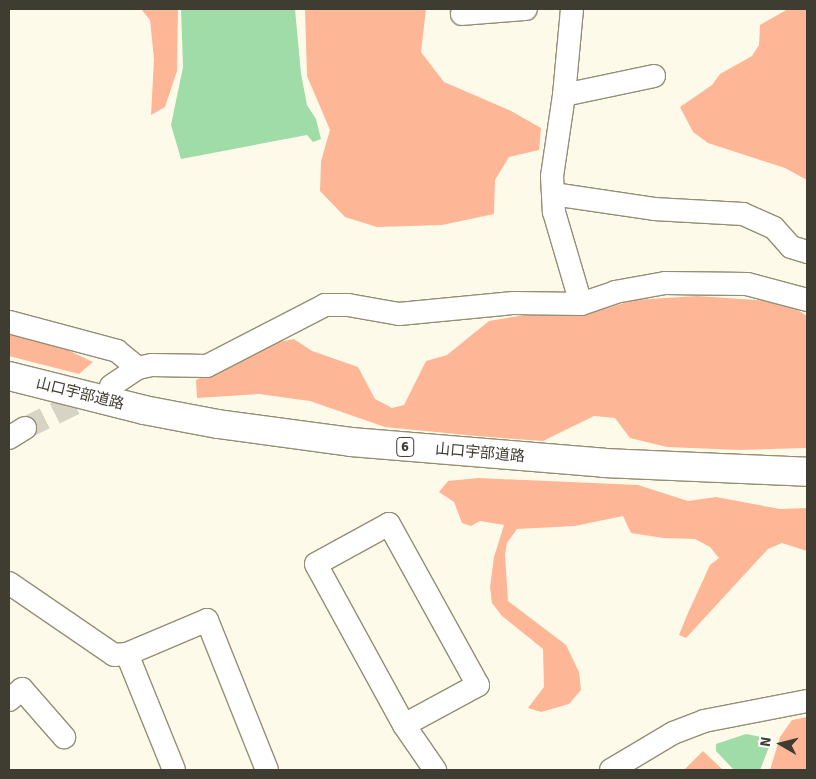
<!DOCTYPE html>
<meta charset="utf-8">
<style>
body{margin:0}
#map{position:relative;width:816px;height:779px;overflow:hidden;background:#fefaea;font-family:Signika,"Noto Sans JP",sans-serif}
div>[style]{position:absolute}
.forest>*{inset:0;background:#feb796}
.water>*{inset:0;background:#9fdca8}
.minor-tunnel>*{height:22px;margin-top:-11px;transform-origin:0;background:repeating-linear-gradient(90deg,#d8d4c5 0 22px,transparent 0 33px)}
.roads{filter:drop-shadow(1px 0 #948e75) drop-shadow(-1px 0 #948e75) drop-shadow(0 1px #948e75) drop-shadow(0 -1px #948e75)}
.minor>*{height:22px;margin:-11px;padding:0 11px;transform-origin:11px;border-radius:11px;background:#fff}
.major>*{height:28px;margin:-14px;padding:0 14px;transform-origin:14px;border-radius:14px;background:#fff}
span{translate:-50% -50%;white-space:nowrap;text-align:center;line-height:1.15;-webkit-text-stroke:4px #fff;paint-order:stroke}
.shield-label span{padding:1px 4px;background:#fff;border:1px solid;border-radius:4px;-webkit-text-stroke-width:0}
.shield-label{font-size:14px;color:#3f3c32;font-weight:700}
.street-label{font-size:15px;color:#3f3c32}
.frame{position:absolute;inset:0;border:10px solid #3f3c32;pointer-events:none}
.north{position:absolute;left:756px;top:719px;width:50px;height:50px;-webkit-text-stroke:4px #fff;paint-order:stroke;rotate:278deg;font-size:14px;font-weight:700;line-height:20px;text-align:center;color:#3f3c32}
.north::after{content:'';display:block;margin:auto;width:18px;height:22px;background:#3f3c32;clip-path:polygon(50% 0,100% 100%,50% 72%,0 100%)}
</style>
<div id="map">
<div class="forest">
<i style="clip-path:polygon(141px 9px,178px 9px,177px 71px,165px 107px,151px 115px,154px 59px,150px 20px)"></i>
<i style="clip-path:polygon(305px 9px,426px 9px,421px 52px,444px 82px,511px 111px,541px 128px,539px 150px,509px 157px,495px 180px,494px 214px,442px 225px,377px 227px,345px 217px,320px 191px,321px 161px,330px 130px,307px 76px)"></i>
<i style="clip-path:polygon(788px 9px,807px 9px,807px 180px,785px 168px,708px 143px,693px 132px,680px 107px,712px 85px,720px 74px,752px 56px,759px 45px,760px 25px)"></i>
<i style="clip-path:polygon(697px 296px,785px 302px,807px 316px,807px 448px,739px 450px,667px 447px,630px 438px,615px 418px,594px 416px,543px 441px,476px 436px,385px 427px,310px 401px,259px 394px,197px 398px,196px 380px,268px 344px,294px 339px,312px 351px,358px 367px,375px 399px,392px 408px,404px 405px,426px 361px,447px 355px,489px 321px,525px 315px,570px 315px,597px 311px,634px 300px)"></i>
<i style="clip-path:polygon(9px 333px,53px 343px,93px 362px,79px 374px,9px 356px)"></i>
<i style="clip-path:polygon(478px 478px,638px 485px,688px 501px,716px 497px,780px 509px,807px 508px,807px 551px,782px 543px,768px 549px,686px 638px,679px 635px,688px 613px,710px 565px,719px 558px,710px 547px,695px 539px,663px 538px,631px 533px,623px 516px,575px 526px,517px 529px,507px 543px,505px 554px,508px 601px,566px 645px,579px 672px,581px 690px,569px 704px,541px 712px,528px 708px,544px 687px,543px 649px,502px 616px,492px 603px,490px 587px,494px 557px,504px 525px,480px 521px,471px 526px,462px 523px,454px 502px,439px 492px,448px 481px)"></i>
<i style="clip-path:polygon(807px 717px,807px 770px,770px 770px,780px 737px,792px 720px)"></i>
<i style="clip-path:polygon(703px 751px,723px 770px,684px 770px)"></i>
</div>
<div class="water">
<i style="clip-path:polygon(181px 9px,295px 9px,301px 74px,307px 105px,316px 119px,321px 139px,313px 142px,307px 135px,181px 159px,171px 125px,183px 67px)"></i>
<i style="clip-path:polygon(746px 734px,766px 738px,769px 747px,760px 770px,734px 770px,716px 751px,716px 744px)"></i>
</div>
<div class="minor-tunnel">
<i style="left:25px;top:428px;width:80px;rotate:-25.9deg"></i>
</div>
<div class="roads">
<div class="minor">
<i style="left:572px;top:9px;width:86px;rotate:95.3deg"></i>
<i style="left:564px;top:95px;width:82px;rotate:98.4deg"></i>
<i style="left:552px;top:176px;width:36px;rotate:87deg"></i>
<i style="left:554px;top:212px;width:96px;rotate:73.6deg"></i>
<i style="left:462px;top:14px;width:64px;rotate:-4.5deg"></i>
<i style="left:564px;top:95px;width:92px;rotate:-11.9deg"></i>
<i style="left:553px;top:194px;width:102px;rotate:8.4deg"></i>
<i style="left:654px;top:209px;width:89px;rotate:3.2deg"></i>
<i style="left:743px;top:214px;width:34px;rotate:24deg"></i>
<i style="left:774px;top:228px;width:25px;rotate:48deg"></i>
<i style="left:791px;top:247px;width:17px;rotate:17deg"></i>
<i style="left:9px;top:322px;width:112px;rotate:15deg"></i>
<i style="left:117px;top:351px;width:27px;rotate:39deg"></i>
<i style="left:111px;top:386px;width:32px;rotate:-34deg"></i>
<i style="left:138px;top:368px;width:14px;rotate:-12deg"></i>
<i style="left:152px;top:365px;width:55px;rotate:1deg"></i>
<i style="left:207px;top:366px;width:133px;rotate:-27.3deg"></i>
<i style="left:325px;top:305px;width:23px"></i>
<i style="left:348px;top:305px;width:52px;rotate:10deg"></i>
<i style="left:399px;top:314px;width:116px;rotate:-5.5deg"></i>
<i style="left:514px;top:303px;width:67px;rotate:0.9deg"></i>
<i style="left:581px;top:304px;width:36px;rotate:-19deg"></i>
<i style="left:615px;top:292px;width:51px;rotate:-10.2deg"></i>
<i style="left:665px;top:283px;width:82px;rotate:0.7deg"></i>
<i style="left:747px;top:284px;width:62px;rotate:14.9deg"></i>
<i style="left:9px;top:438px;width:19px;rotate:-32deg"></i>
<i style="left:389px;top:524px;width:184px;rotate:61.1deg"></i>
<i style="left:478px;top:685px;width:84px;rotate:151.6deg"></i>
<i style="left:404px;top:725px;width:183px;rotate:-118.7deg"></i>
<i style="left:316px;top:564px;width:83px;rotate:-28.7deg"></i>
<i style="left:9px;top:583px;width:127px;rotate:34.4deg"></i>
<i style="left:114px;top:655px;width:13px;rotate:-4deg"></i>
<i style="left:127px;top:654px;width:87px;rotate:-23deg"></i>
<i style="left:207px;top:620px;width:162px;rotate:68.2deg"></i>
<i style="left:127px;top:654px;width:125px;rotate:67.9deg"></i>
<i style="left:9px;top:700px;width:17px;rotate:-40deg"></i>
<i style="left:22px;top:689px;width:64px;rotate:48.8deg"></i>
<i style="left:404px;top:725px;width:55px;rotate:55.4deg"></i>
<i style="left:611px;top:770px;width:72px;rotate:-30.8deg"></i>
<i style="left:673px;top:733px;width:33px;rotate:-21deg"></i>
<i style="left:704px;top:721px;width:105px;rotate:-11deg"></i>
</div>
<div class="major">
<i style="left:9px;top:376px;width:139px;rotate:14.1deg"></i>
<i style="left:144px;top:410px;width:75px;rotate:10.7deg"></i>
<i style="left:218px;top:424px;width:134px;rotate:7.7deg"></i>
<i style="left:351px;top:442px;width:254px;rotate:4.7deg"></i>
<i style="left:604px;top:463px;width:203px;rotate:2.5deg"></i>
</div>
</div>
<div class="shield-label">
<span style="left:405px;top:447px">6</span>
</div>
<div class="street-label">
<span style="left:80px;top:394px;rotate:14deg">山口宇部道路</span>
<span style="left:480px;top:453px;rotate:5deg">山口宇部道路</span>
</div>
<div class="frame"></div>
<div class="north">N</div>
</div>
